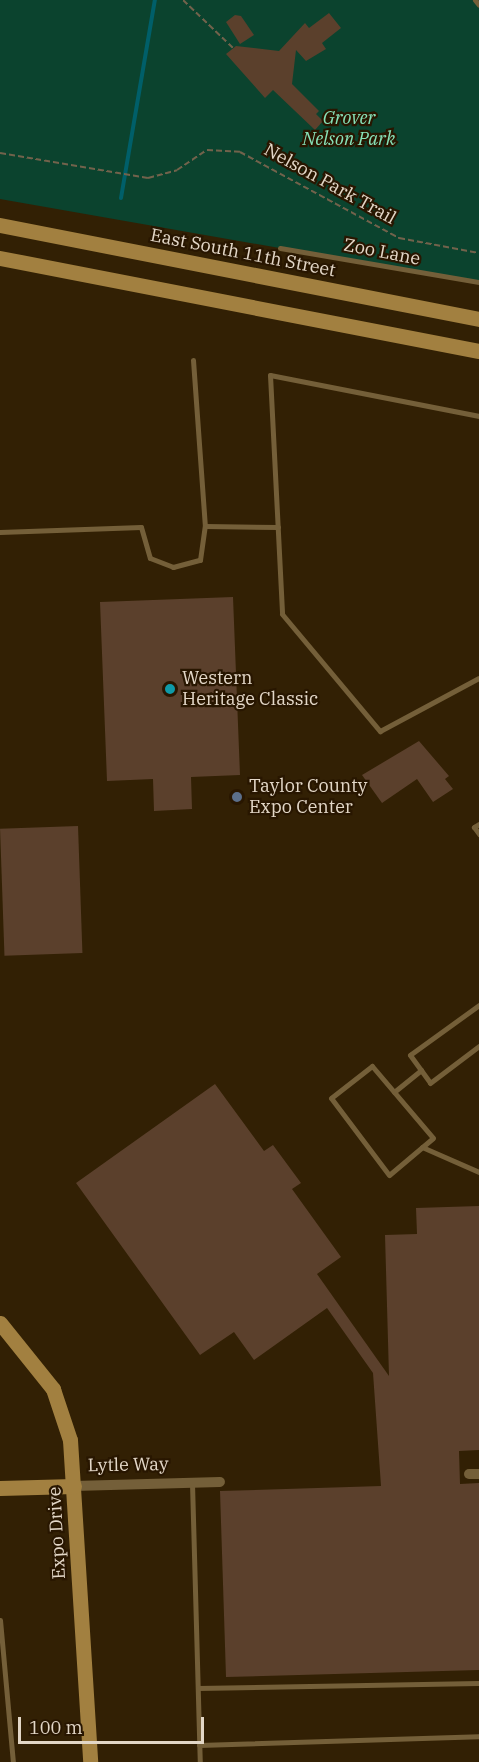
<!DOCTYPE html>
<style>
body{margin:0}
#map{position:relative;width:479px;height:1762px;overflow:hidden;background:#322004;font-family:"IBM Plex Serif",serif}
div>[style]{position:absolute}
.green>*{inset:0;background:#0b432e}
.stream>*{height:4px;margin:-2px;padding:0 2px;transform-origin:2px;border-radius:2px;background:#005f69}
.building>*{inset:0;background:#5b402c;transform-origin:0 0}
.path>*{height:2px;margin-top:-1px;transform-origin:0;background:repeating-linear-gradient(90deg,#72624b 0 6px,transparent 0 9px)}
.lane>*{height:5px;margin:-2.5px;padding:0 2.5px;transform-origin:2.5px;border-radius:2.5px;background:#745f39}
.street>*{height:10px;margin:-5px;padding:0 5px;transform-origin:5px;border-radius:5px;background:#745f39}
.secondary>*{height:15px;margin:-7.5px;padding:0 7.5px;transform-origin:7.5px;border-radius:7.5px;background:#a28040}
.dots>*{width:16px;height:16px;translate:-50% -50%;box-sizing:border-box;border:3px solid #281600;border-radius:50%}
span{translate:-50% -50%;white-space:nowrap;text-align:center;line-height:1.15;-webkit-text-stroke:4.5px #281600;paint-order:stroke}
.park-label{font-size:18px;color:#88e3b9;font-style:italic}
.street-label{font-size:18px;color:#e3d7c7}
.poi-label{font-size:18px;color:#e3d7c7}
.left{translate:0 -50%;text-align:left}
.scale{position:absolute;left:18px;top:1717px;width:186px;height:27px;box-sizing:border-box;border:3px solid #e3d7c7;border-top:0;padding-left:8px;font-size:18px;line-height:21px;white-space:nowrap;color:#e3d7c7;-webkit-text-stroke:4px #281600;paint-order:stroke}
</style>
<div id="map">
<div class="green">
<i style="clip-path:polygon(0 0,479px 0,479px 283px,0 199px)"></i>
</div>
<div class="stream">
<i style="left:121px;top:198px;width:201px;rotate:-80.3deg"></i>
</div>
<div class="building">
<i style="clip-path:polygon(329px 13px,341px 28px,322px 43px,326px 49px,306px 61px,296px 50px,292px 84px,319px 111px,316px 114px,323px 121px,315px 130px,273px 90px,265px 98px,226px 54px,236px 46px,279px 51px,305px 23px,309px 28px)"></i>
<i style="clip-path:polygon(235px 15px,241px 16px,254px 35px,240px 44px,226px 22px)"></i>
<i style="clip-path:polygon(233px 597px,240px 775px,191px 777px,192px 809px,154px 811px,153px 779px,107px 781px,100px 602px)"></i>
<i style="clip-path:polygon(419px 741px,449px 776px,445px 779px,453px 789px,433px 802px,417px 779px,382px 803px,362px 775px)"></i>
<i style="left:78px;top:826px;width:127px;height:78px;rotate:88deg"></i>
<i style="clip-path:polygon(215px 1084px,264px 1151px,273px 1145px,301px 1183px,292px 1189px,341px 1257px,317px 1274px,389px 1376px,385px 1235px,417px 1234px,416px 1208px,479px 1206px,479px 1450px,459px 1451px,460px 1484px,479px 1483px,479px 1670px,226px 1677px,220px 1491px,381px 1486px,373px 1373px,327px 1308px,254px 1360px,234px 1332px,200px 1355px,76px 1183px)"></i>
</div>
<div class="path">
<i style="left:183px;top:0;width:69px;rotate:43.8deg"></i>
<i style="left:0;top:153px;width:150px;rotate:9.6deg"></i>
<i style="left:148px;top:178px;width:30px;rotate:-15deg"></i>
<i style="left:177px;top:170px;width:36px;rotate:-34deg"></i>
<i style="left:207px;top:150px;width:33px;rotate:3deg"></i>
<i style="left:240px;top:152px;width:181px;rotate:28.4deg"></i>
<i style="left:399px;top:238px;width:81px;rotate:10.6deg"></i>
</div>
<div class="lane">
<i style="left:475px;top:0;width:6px;rotate:51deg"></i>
<i style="left:280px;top:248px;width:202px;rotate:9.7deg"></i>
<i style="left:193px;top:360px;width:166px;rotate:85.9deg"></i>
<i style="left:479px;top:416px;width:213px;rotate:-168.9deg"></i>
<i style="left:270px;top:375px;width:239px;rotate:87.1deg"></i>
<i style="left:282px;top:614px;width:153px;rotate:50.1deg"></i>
<i style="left:380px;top:731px;width:112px;rotate:-28.2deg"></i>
<i style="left:0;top:532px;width:141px;rotate:-2deg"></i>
<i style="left:141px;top:527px;width:32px;rotate:74deg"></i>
<i style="left:150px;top:558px;width:25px;rotate:21deg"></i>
<i style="left:173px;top:567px;width:28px;rotate:-15deg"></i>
<i style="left:200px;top:560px;width:34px;rotate:-82deg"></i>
<i style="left:205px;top:526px;width:73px;rotate:0.8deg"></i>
<i style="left:479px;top:824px;width:6px;rotate:149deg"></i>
<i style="left:474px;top:827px;width:9px;rotate:54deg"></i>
<i style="left:479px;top:1005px;width:85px;rotate:144.1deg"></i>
<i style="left:410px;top:1055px;width:34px;rotate:54deg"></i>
<i style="left:430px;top:1083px;width:61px;rotate:-37.1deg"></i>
<i style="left:372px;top:1066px;width:94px;rotate:49.7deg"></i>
<i style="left:433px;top:1138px;width:57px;rotate:139.9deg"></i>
<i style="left:389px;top:1175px;width:96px;rotate:-127deg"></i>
<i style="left:331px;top:1098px;width:52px;rotate:-38deg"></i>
<i style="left:394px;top:1092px;width:35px;rotate:-39deg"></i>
<i style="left:422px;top:1147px;width:62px;rotate:23.7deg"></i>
<i style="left:192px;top:1483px;width:279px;rotate:88.4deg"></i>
<i style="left:0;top:1620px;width:143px;rotate:84.8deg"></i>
<i style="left:198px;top:1688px;width:281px;rotate:-1deg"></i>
<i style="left:199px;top:1745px;width:280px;rotate:-1.8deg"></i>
</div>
<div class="street">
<i style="left:469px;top:1474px;width:10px"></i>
<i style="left:74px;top:1486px;width:146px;rotate:-1.6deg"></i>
</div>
<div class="secondary">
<i style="left:0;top:225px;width:488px;rotate:11.1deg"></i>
<i style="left:0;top:258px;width:488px;rotate:11deg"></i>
<i style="left:0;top:1323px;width:85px;rotate:51.2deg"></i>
<i style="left:53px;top:1389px;width:54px;rotate:71.6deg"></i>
<i style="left:70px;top:1440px;width:323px;rotate:86.4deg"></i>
<i style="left:0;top:1488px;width:74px;rotate:-1.5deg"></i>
</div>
<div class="dots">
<i style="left:170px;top:689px;background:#0f9aa8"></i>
<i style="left:237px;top:797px;background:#5c6f8a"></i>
</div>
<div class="park-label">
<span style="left:349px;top:129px">Grover<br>Nelson Park</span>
</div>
<div class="street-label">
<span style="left:330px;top:184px;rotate:29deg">Nelson Park Trail</span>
<span style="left:382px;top:252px;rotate:11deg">Zoo Lane</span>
<span style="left:243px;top:253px;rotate:11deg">East South 11th Street</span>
<span style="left:128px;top:1465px;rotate:-1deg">Lytle Way</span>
<span style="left:57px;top:1533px;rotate:-93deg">Expo Drive</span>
</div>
<div class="poi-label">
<span class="left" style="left:182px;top:689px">Western<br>Heritage Classic</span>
<span class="left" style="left:249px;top:797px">Taylor County<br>Expo Center</span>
</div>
<div class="scale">100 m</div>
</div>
